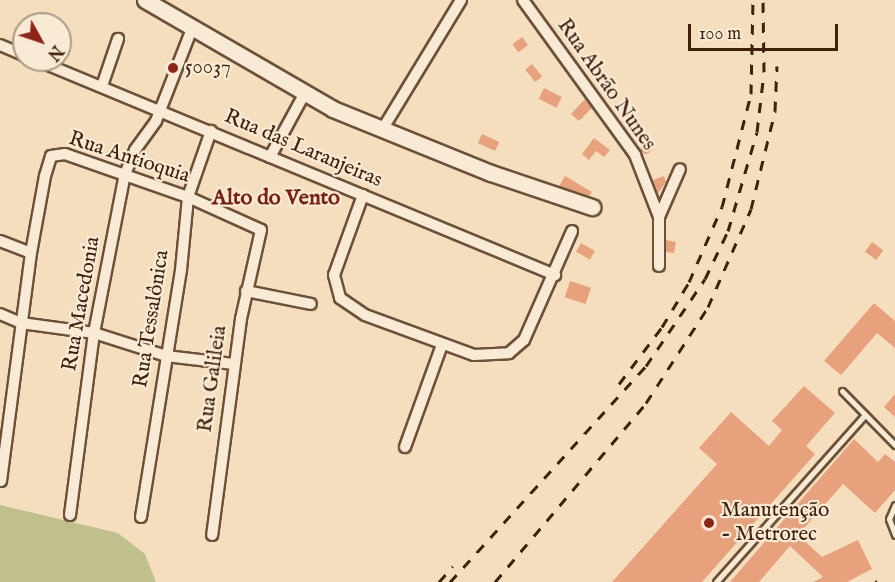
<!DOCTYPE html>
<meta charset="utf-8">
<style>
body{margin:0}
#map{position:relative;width:895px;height:582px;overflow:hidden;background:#f5debe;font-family:"IM FELL English",serif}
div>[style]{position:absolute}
.green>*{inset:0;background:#c0c08e}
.building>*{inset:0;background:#e7a17c;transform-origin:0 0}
.round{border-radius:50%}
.path>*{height:1.5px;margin-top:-0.75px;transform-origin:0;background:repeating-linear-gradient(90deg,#3f200b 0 4.5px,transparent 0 7.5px)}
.roads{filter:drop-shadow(2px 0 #6c5038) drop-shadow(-2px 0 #6c5038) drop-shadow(0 2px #6c5038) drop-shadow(0 -2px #6c5038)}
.lane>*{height:5px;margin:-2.5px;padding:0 2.5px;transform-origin:2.5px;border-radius:2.5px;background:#f8ead5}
.street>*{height:10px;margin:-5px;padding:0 5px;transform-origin:5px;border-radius:5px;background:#f8ead5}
.secondary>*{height:15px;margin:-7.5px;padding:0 7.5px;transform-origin:7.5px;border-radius:7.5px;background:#f8ead5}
.rail>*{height:3px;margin-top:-1.5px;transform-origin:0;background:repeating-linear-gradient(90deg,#3f200b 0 10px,transparent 0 20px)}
.dots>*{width:16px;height:16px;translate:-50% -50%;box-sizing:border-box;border:3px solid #f8ead5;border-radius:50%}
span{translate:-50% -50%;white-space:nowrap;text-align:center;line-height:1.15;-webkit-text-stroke:4.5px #f8ead5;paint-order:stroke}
.poi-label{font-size:21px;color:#3f200b}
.left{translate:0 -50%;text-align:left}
.street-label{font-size:21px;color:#3f200b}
.neighbourhood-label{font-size:22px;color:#7a1f14;font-weight:700}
.north{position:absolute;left:12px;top:12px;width:60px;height:60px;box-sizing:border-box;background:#f8ead5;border:2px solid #ae9984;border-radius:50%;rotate:130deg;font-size:16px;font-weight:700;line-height:24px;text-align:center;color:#3f200b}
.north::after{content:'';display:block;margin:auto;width:21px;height:27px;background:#8f2418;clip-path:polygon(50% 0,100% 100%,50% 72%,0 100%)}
.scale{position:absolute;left:688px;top:24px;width:150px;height:27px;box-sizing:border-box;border:3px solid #3f200b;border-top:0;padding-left:8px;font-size:18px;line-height:21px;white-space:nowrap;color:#3f200b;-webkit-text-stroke:4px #f8ead5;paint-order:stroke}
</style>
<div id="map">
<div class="green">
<i style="clip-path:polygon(0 505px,118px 533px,145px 554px,156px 582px,0 582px)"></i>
</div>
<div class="building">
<i style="left:522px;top:37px;width:10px;height:12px;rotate:53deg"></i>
<i style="left:532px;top:64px;width:16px;height:9px;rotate:50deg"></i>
<i style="left:544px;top:88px;width:20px;height:12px;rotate:27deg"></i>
<i style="clip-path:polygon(585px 99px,592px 108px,579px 121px,571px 114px)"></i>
<i style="left:482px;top:134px;width:19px;height:10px;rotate:25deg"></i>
<i style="clip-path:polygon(594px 138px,610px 150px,604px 157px,596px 151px,589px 160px,582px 154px)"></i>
<i class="round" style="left:641px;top:144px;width:10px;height:10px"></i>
<i style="clip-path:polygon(565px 176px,592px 192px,589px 196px,559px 186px)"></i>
<i style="clip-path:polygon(664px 176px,666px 182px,658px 193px,653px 180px)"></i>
<i style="clip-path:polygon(666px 240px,676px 242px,674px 253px,666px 252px)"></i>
<i style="left:872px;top:242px;width:14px;height:12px;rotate:36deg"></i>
<i style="left:581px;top:243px;width:16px;height:10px;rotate:30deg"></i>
<i style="left:570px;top:281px;width:22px;height:17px;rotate:18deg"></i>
<i style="clip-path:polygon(874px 303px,895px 321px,895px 348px,877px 333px,841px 375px,824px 361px)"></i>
<i style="clip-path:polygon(804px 386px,835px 413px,806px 446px,815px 454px,702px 582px,612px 582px,717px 464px,699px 448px,731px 412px,769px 446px,782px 430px,772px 421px)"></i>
<i style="clip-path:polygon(895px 394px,895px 417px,884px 407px)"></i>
<i style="clip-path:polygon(854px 439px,878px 462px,885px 454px,895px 462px,895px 490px,875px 513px,843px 484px,798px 535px,822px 557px,858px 540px,872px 569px,847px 582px,813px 582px,823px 577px,790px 546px,759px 582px,730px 582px)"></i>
</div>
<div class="path">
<i style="left:875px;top:582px;width:2px;rotate:-27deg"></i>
</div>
<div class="roads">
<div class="lane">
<i style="left:842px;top:391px;width:76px;rotate:45.5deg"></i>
<i style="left:895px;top:505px;width:15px;rotate:113deg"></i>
<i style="left:889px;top:519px;width:17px;rotate:69deg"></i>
<i style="left:716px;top:582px;width:224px;rotate:-48.3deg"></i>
</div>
<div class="street">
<i style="left:523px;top:0;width:191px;rotate:54.1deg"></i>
<i style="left:635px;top:155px;width:66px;rotate:68.8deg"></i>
<i style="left:659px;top:217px;width:49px;rotate:90deg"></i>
<i style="left:0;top:45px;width:26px;rotate:23deg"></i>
<i style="left:36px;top:60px;width:562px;rotate:22.5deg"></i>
<i style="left:102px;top:86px;width:50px;rotate:-71.2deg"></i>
<i style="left:382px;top:130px;width:152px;rotate:-58.7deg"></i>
<i style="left:270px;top:157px;width:75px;rotate:-61.4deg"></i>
<i style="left:363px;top:195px;width:85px;rotate:109.9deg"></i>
<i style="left:334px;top:275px;width:24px;rotate:75deg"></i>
<i style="left:340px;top:298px;width:30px;rotate:34deg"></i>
<i style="left:365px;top:315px;width:116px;rotate:20.2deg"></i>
<i style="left:474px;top:355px;width:35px;rotate:-3deg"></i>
<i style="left:509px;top:353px;width:20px;rotate:-41deg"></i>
<i style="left:524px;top:340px;width:119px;rotate:-66.2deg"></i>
<i style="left:659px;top:217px;width:52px;rotate:-66.4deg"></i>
<i style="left:0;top:241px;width:33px;rotate:21deg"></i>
<i style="left:246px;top:291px;width:66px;rotate:11.3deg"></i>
<i style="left:0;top:314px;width:23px;rotate:23deg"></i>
<i style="left:21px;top:323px;width:74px;rotate:7.8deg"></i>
<i style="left:94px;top:333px;width:76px;rotate:17.7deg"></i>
<i style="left:166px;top:356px;width:68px;rotate:6.7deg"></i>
<i style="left:405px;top:447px;width:109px;rotate:-70.1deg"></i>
<i style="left:1px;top:481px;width:230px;rotate:-82.5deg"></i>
<i style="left:31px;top:253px;width:78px;rotate:-79.7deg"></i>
<i style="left:45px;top:176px;width:21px;rotate:-73deg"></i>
<i style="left:51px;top:156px;width:14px;rotate:-8deg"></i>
<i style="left:65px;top:154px;width:130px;rotate:19.3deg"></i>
<i style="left:188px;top:197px;width:80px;rotate:24.3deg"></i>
<i style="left:261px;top:230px;width:91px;rotate:102.7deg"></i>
<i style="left:241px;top:319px;width:218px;rotate:97.6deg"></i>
<i style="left:70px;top:515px;width:184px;rotate:-82.5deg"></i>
<i style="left:94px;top:333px;width:162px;rotate:-79deg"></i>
<i style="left:125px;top:174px;width:26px;rotate:-67deg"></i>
<i style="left:135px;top:150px;width:36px;rotate:-54deg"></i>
<i style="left:156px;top:121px;width:102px;rotate:-68.7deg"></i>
<i style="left:141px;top:517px;width:250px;rotate:-80.8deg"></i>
<i style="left:181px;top:270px;width:73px;rotate:-84.5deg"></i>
<i style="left:188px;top:197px;width:70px;rotate:-70.8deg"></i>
</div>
<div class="secondary">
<i style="left:145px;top:0;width:217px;rotate:30.1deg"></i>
<i style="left:333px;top:109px;width:170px;rotate:22.1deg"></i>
<i style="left:491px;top:173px;width:107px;rotate:18.6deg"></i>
</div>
</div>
<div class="rail">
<i style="left:619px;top:384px;width:71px;rotate:-53deg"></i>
<i style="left:662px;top:327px;width:52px;rotate:-59deg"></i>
<i style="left:689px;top:282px;width:82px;rotate:-66.3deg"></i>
<i style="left:722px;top:207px;width:117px;rotate:-75.6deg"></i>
<i style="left:751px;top:94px;width:94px;rotate:-88.8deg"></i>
<i style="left:439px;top:582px;width:21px;rotate:-49deg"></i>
<i style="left:450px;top:582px;width:292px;rotate:-47.8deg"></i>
<i style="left:646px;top:366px;width:105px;rotate:-55.9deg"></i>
<i style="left:705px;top:279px;width:53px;rotate:-64.4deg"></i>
<i style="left:728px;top:231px;width:103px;rotate:-73.7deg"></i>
<i style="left:757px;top:132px;width:60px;rotate:-83.3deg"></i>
<i style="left:764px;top:72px;width:72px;rotate:-90.8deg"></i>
<i style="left:495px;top:582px;width:234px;rotate:-49.8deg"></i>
<i style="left:646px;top:403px;width:114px;rotate:-57.1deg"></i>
<i style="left:708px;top:307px;width:107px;rotate:-66.3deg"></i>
<i style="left:751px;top:209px;width:101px;rotate:-76.2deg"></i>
<i style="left:775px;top:111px;width:45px;rotate:-87.5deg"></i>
</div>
<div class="dots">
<i style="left:173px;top:68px;background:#8f2418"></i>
<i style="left:709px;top:523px;background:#8f2418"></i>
</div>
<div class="poi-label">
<span class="left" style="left:185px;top:68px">50037</span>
<span class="left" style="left:721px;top:523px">Manutenção<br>- Metrorec</span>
</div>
<div class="street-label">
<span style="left:606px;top:85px;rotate:55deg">Rua Abrão Nunes</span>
<span style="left:303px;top:149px;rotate:23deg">Rua das Laranjeiras</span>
<span style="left:129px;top:158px;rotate:18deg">Rua Antioquia</span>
<span style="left:82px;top:304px;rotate:-80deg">Rua Macedonia</span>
<span style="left:152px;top:319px;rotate:-81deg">Rua Tessalônica</span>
<span style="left:213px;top:379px;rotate:-82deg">Rua Galileia</span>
</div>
<div class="neighbourhood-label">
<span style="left:276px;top:199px">Alto do Vento</span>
</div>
<div class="north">N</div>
<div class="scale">100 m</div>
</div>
